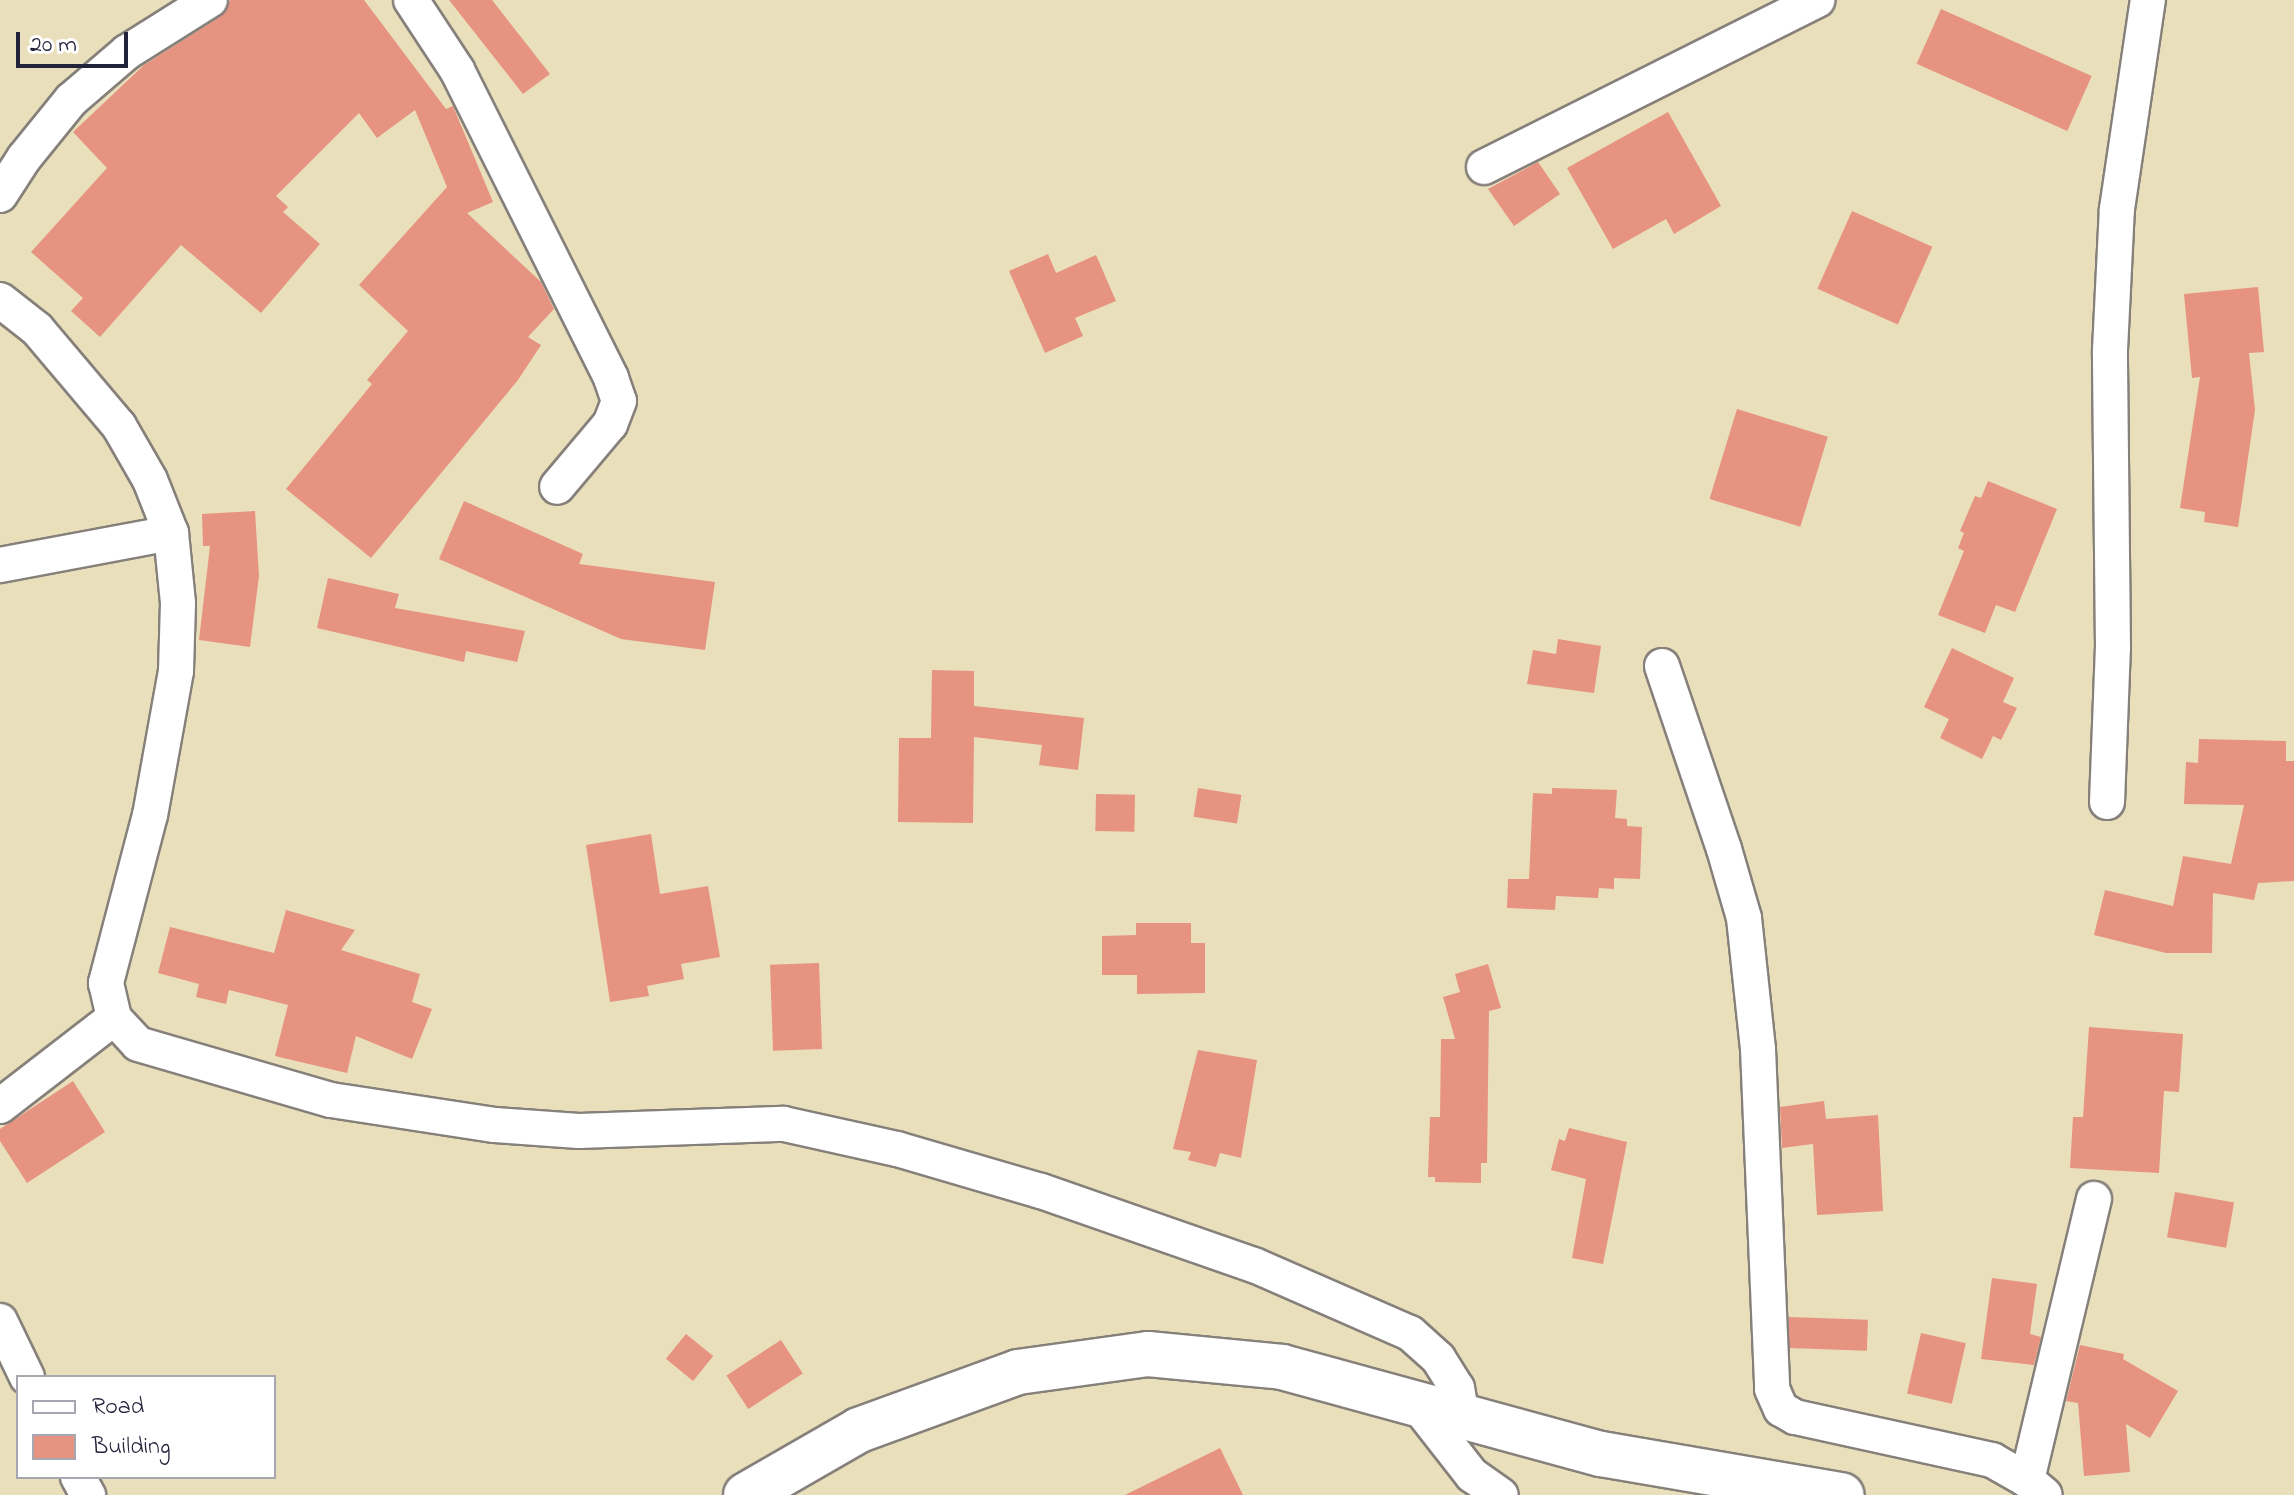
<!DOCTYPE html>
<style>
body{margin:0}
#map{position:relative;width:2294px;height:1495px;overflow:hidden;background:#eadfbb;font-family:"Indie Flower",sans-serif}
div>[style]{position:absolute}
.building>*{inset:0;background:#e69382;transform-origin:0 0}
.roads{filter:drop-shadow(2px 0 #86807b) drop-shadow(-2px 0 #86807b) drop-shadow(0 2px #86807b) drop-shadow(0 -2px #86807b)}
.street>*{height:34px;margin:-17px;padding:0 17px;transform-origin:17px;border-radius:17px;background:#fff}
.secondary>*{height:44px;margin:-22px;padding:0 22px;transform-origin:22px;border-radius:22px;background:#fff}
span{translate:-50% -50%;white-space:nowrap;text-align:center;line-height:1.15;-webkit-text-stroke:6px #fff;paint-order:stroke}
.legend{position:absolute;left:16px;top:1375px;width:260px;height:104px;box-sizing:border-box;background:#fff;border:2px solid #a7a7b1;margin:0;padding:10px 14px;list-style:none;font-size:24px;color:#22223b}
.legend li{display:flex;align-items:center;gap:16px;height:40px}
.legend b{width:40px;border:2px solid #a7a7b1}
.scale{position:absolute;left:16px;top:32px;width:112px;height:36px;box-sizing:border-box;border:4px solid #22223b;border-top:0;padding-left:10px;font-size:24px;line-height:28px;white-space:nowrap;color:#22223b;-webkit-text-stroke:6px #fff;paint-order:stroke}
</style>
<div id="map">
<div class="building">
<i style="clip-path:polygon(230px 0,364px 0,446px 109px,453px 106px,455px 111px,493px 202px,467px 213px,541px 282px,554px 309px,528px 337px,541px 345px,518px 380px,371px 558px,286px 489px,372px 384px,367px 380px,408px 331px,359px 285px,447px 187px,415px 110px,377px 138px,359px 113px,276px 196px,288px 207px,283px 212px,320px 244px,261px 313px,181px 245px,100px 337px,71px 311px,83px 298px,31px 252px,107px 168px,73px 132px,144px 65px,221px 16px)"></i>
<i style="clip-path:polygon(449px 0,492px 0,550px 74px,523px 94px)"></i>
<i style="left:1941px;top:9px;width:165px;height:60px;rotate:24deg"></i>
<i style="clip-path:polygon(1668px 112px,1721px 206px,1674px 234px,1666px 219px,1613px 249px,1567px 168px)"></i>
<i style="clip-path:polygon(1538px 162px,1560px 194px,1514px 226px,1488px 189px)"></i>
<i style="left:1852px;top:211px;width:88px;height:85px;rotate:24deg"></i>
<i style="clip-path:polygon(1048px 254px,1056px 273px,1096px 255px,1116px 301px,1075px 318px,1083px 336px,1045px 353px,1009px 271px)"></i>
<i style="clip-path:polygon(2258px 287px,2264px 352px,2249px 353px,2255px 410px,2238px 527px,2204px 522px,2205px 512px,2180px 508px,2200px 377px,2192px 378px,2184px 294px)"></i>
<i style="left:1737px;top:409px;width:95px;height:94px;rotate:17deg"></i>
<i style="clip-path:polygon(1988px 481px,2057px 509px,2015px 612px,1996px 605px,1985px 633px,1938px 615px,1964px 551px,1958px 548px,1964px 533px,1960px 531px,1975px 496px,1981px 498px)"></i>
<i style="clip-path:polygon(464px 501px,583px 554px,579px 564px,715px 582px,705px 650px,621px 639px,439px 559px)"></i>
<i style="clip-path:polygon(255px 511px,259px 576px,250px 647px,199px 640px,210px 546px,203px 546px,202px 514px)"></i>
<i style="clip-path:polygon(328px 578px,399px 594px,395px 608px,525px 631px,517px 662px,466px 651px,464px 662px,317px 628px)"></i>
<i style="clip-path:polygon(1558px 639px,1601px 646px,1594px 693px,1527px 684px,1533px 650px,1556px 654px)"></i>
<i style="clip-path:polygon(1952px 648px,2014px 678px,2003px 702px,2017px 708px,2001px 740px,1993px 736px,1982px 759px,1940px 738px,1949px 719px,1924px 707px)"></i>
<i style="clip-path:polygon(932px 670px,974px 671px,974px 706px,1084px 718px,1078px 770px,1039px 765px,1042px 745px,974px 737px,973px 823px,898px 822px,899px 738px,931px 738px)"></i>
<i style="clip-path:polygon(2199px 739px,2286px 741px,2286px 761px,2294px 761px,2294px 881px,2258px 883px,2254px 900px,2213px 893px,2212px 953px,2166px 953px,2094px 935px,2105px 890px,2173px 906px,2183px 856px,2231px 864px,2244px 805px,2184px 804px,2186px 762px,2198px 763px)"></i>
<i style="left:1198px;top:788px;width:44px;height:29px;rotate:9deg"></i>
<i style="clip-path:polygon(1552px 788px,1617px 790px,1615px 818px,1627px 819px,1627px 826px,1642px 827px,1640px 879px,1614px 878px,1614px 889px,1599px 888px,1598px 898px,1556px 896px,1555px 910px,1507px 908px,1508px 879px,1529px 879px,1533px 793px,1552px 794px)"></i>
<i style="left:1096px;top:794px;width:39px;height:37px;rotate:1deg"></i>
<i style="clip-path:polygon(651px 834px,660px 894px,708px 886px,720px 957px,681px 964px,684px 979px,647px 986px,649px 996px,610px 1002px,586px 845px)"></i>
<i style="clip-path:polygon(286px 910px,355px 930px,341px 950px,420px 974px,412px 1002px,432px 1009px,412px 1059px,356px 1036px,347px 1073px,275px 1056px,288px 1005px,229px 990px,226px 1004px,196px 997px,199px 984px,158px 973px,170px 927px,274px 953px)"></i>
<i style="clip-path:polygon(1136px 923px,1191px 923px,1191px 943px,1205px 943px,1205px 993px,1137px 994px,1137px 975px,1102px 975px,1102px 936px,1136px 935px)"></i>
<i style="left:819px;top:963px;width:86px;height:49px;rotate:88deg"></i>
<i style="clip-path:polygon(1488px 964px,1501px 1008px,1489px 1011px,1487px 1163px,1481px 1163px,1481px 1183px,1435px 1182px,1435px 1177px,1428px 1177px,1430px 1117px,1440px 1117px,1441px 1039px,1455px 1039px,1443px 997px,1460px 992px,1455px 974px)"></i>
<i style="clip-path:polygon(2089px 1027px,2183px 1034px,2179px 1092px,2164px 1091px,2159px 1173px,2070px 1168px,2073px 1117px,2083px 1117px)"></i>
<i style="clip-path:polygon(1198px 1050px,1257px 1060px,1241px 1158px,1220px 1153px,1216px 1167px,1188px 1160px,1191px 1152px,1173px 1149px)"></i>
<i style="clip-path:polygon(73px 1081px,105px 1132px,27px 1183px,0 1141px,0 1129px)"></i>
<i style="clip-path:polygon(1824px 1101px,1826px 1119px,1878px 1115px,1883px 1211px,1817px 1215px,1813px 1144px,1782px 1148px,1780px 1107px)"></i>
<i style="clip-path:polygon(1569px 1128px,1627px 1142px,1603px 1264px,1572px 1258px,1586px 1179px,1551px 1170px,1559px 1139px,1565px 1141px)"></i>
<i style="left:2175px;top:1192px;width:60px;height:46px;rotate:10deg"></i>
<i style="clip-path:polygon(1992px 1278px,2037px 1284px,2030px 1334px,2041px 1337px,2034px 1365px,1981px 1359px)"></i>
<i style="left:1789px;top:1317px;width:79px;height:31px;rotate:2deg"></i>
<i style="left:1921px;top:1333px;width:46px;height:62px;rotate:13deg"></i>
<i style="left:686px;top:1334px;width:35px;height:32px;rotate:39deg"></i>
<i style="left:781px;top:1340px;width:40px;height:65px;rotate:57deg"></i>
<i style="clip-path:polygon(2080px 1345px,2124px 1354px,2123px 1359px,2178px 1391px,2150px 1438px,2126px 1424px,2130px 1472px,2084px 1476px,2078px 1403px,2066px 1401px)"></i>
<i style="clip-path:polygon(1220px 1448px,1243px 1495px,1125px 1495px)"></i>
</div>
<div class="roads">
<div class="street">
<i style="left:411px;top:0;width:84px;rotate:56.7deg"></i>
<i style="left:457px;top:70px;width:344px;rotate:63.4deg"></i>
<i style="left:611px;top:378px;width:24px;rotate:71deg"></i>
<i style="left:619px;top:401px;width:25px;rotate:111deg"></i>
<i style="left:610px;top:424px;width:82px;rotate:130.1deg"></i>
<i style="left:1484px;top:167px;width:373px;rotate:-26.6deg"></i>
<i style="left:0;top:195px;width:44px;rotate:-57deg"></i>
<i style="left:24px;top:158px;width:75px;rotate:-51deg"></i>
<i style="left:71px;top:100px;width:74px;rotate:-40.6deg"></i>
<i style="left:127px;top:52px;width:98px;rotate:-32.1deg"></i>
<i style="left:0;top:300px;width:47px;rotate:38.1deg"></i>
<i style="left:37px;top:329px;width:127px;rotate:49.8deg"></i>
<i style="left:119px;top:426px;width:62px;rotate:60.1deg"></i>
<i style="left:150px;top:480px;width:57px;rotate:68.4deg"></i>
<i style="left:171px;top:533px;width:70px;rotate:84.3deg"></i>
<i style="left:178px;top:603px;width:68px;rotate:91.7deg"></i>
<i style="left:176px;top:671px;width:146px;rotate:100.2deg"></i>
<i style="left:150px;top:815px;width:174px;rotate:104.7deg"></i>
<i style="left:106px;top:983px;width:36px;rotate:77deg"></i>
<i style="left:114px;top:1018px;width:35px;rotate:47deg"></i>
<i style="left:138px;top:1044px;width:201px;rotate:16.2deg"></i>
<i style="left:331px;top:1100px;width:166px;rotate:8.7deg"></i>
<i style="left:495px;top:1125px;width:84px;rotate:4.1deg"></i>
<i style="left:579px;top:1131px;width:205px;rotate:-2deg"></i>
<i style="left:784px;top:1124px;width:116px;rotate:12.5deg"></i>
<i style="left:897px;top:1149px;width:150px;rotate:16.3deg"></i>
<i style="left:1041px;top:1191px;width:225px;rotate:19.2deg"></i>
<i style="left:1254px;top:1265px;width:170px;rotate:23.6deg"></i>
<i style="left:1410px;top:1333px;width:38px;rotate:42deg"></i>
<i style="left:1438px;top:1358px;width:36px;rotate:58deg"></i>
<i style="left:1457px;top:1388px;width:28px;rotate:80deg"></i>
<i style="left:0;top:565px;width:174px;rotate:-10.6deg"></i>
<i style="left:1662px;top:666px;width:193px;rotate:71.3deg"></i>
<i style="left:1724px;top:849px;width:72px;rotate:73.8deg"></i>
<i style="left:1744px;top:918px;width:132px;rotate:83.9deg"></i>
<i style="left:1758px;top:1049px;width:340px;rotate:87.6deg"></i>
<i style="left:1772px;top:1389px;width:22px;rotate:66deg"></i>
<i style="left:1781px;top:1409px;width:16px;rotate:30deg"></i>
<i style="left:1795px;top:1417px;width:202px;rotate:12.3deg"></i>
<i style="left:1992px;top:1460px;width:40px;rotate:29.7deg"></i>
<i style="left:2027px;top:1480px;width:23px;rotate:40deg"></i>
<i style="left:2107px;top:802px;width:154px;rotate:-87.8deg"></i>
<i style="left:2113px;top:648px;width:298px;rotate:-90.6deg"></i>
<i style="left:2110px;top:350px;width:141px;rotate:-87.2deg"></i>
<i style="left:2117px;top:209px;width:211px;rotate:-81.6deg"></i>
<i style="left:0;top:1106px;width:144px;rotate:-37.7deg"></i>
<i style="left:0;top:1321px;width:62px;rotate:64.3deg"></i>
<i style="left:1418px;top:1406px;width:88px;rotate:52deg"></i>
<i style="left:1472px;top:1475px;width:35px;rotate:35deg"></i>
<i style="left:78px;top:1477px;width:21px;rotate:61deg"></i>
<i style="left:2027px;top:1480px;width:289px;rotate:-76.6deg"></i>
</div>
<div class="secondary">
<i style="left:746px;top:1495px;width:130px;rotate:-29.9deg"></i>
<i style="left:859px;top:1430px;width:169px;rotate:-20deg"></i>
<i style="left:1018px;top:1372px;width:131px;rotate:-7.9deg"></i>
<i style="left:1148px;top:1354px;width:135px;rotate:5.5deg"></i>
<i style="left:1282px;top:1367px;width:331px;rotate:15.3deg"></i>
<i style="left:1601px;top:1454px;width:244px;rotate:9.7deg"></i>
</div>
</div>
<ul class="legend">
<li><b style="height:10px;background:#fff"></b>Road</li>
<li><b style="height:22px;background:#e69382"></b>Building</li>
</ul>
<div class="scale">20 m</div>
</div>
